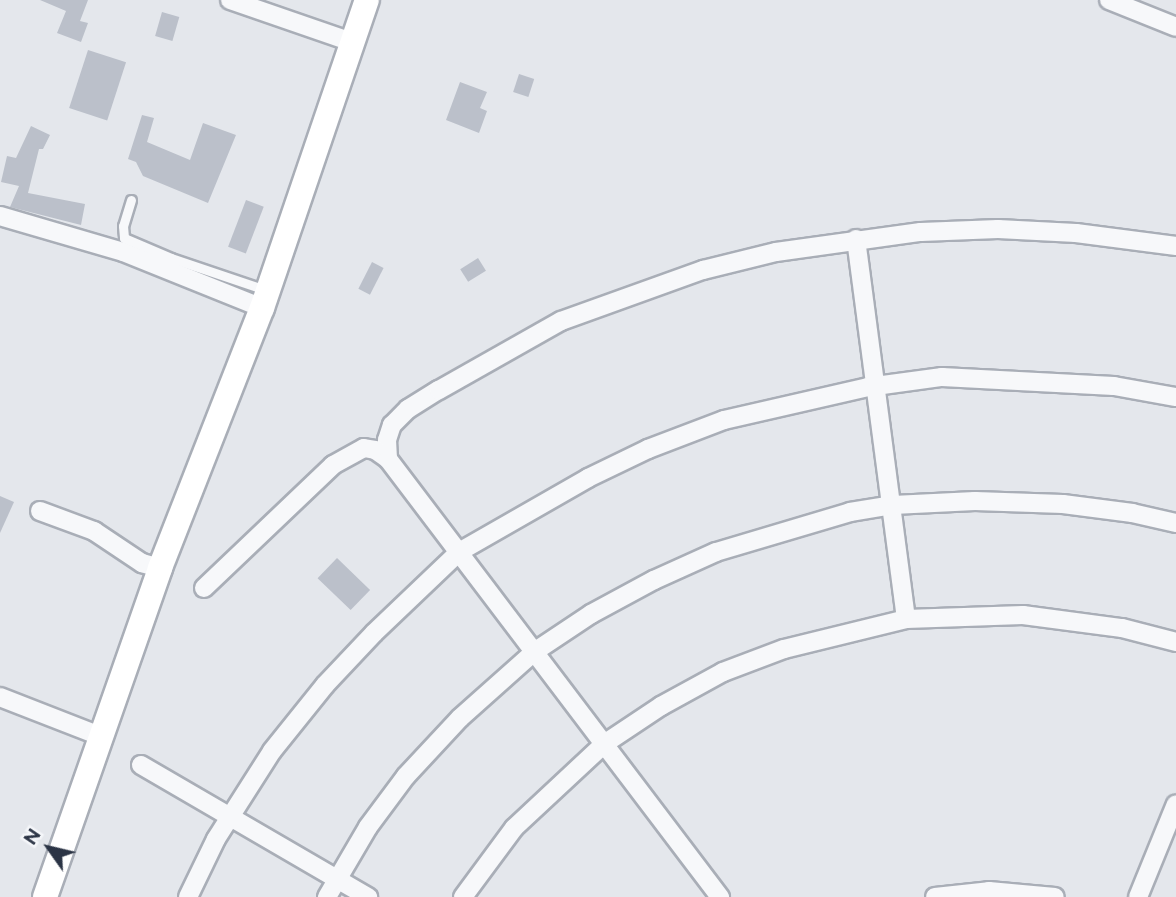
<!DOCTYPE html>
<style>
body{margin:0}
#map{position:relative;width:1176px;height:897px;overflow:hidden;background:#e4e7ec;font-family:Raleway,sans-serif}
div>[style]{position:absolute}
.building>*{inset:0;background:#bbc0ca;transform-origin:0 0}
.roads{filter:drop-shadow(2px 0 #a9aeb7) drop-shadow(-2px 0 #a9aeb7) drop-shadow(0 2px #a9aeb7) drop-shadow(0 -2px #a9aeb7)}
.lane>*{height:9px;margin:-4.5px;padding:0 4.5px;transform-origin:4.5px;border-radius:4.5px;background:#f7f8fa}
.street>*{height:18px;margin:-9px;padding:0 9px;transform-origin:9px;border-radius:9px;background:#f7f8fa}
.secondary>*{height:24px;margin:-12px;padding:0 12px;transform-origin:12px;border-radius:12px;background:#fff}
span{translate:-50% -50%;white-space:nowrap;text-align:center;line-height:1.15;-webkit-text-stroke:5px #f4f6f9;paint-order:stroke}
.north{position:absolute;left:14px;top:813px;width:70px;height:70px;-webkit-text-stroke:5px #f4f6f9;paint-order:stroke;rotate:304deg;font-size:19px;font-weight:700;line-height:28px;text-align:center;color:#2b3445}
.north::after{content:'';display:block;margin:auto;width:24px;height:32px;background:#2b3445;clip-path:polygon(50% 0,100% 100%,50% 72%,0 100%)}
</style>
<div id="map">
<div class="building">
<i style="clip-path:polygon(40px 0,88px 0,80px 21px,88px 23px,81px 42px,57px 33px,66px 11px)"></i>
<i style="left:162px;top:12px;width:18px;height:25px;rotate:16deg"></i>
<i style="left:88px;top:50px;width:40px;height:61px;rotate:18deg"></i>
<i style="left:519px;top:74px;width:16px;height:19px;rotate:18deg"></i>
<i style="clip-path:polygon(460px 82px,487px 92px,480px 108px,487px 111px,479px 133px,446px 120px)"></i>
<i style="clip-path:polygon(142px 115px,154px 118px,147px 142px,190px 160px,203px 123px,236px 135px,208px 203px,143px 176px,136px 162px,128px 159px)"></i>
<i style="clip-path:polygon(31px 126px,50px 135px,43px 149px,39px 149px,28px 193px,85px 204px,81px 225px,10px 207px,19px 186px,1px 182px,7px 156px,16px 158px)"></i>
<i style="left:246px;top:200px;width:19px;height:50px;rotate:21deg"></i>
<i style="left:478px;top:258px;width:15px;height:21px;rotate:58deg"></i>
<i style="left:372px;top:262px;width:13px;height:30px;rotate:27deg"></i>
<i style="clip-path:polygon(0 496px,14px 502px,0 533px)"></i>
<i style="left:337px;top:558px;width:46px;height:28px;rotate:44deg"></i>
</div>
<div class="roads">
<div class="lane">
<i style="left:131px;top:200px;width:27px;rotate:107deg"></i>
<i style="left:123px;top:226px;width:12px;rotate:85deg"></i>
<i style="left:124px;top:238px;width:51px;rotate:23.1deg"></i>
<i style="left:171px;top:258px;width:100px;rotate:18.6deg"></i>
</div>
<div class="street">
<i style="left:230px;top:0;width:129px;rotate:19deg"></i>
<i style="left:1109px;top:0;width:72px;rotate:21.9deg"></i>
<i style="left:0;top:216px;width:128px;rotate:16.3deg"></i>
<i style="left:123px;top:252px;width:150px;rotate:21.9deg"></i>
<i style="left:856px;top:239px;width:383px;rotate:82.5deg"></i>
<i style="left:388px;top:459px;width:19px;rotate:-93deg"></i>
<i style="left:387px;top:440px;width:16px;rotate:-72deg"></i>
<i style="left:392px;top:425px;width:23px;rotate:-45deg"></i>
<i style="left:408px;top:409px;width:36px;rotate:-32deg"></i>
<i style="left:439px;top:390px;width:140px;rotate:-29.5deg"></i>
<i style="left:561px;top:321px;width:151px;rotate:-19.8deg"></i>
<i style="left:703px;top:270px;width:75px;rotate:-13.9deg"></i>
<i style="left:776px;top:252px;width:146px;rotate:-7.9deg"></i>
<i style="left:921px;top:232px;width:77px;rotate:-2.2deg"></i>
<i style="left:998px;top:229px;width:78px;rotate:2.9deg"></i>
<i style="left:1076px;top:233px;width:101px;rotate:7.4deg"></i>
<i style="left:40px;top:511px;width:58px;rotate:20.3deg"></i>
<i style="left:94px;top:531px;width:58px;rotate:33.7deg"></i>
<i style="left:142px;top:563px;width:19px;rotate:16deg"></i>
<i style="left:204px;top:588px;width:178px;rotate:-43.6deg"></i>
<i style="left:333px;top:465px;width:35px;rotate:-29deg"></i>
<i style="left:364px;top:448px;width:11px;rotate:10deg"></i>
<i style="left:375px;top:450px;width:16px;rotate:35deg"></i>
<i style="left:388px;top:459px;width:550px;rotate:52.84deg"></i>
<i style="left:0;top:697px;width:107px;rotate:21.3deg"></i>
<i style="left:141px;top:765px;width:263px;rotate:30.2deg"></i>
<i style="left:188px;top:897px;width:64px;rotate:-64.2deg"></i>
<i style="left:216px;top:839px;width:104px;rotate:-57.5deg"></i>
<i style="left:272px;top:751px;width:85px;rotate:-51.2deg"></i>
<i style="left:325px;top:685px;width:71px;rotate:-46.7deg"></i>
<i style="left:374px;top:633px;width:117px;rotate:-43.6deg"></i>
<i style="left:459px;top:552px;width:149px;rotate:-29.8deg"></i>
<i style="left:588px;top:478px;width:67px;rotate:-25.8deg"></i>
<i style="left:648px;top:449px;width:81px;rotate:-20.9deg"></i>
<i style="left:724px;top:420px;width:148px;rotate:-12.9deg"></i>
<i style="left:868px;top:387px;width:75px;rotate:-7.7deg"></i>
<i style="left:942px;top:377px;width:172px;rotate:3deg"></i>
<i style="left:1114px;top:386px;width:63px;rotate:10.1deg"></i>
<i style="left:327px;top:897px;width:81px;rotate:-59.6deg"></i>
<i style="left:368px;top:827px;width:64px;rotate:-53.3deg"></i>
<i style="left:406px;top:776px;width:79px;rotate:-47deg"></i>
<i style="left:460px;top:718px;width:99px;rotate:-41.7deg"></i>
<i style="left:534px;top:652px;width:69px;rotate:-33.7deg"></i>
<i style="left:591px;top:614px;width:72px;rotate:-28.4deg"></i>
<i style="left:654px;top:580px;width:68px;rotate:-24.3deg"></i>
<i style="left:716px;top:552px;width:140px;rotate:-16.6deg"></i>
<i style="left:850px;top:512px;width:44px;rotate:-9.2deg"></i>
<i style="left:893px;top:505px;width:82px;rotate:-2.8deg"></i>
<i style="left:975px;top:501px;width:88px;rotate:2deg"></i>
<i style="left:1063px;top:504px;width:70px;rotate:7.4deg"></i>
<i style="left:1132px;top:513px;width:45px;rotate:12.8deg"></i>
<i style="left:463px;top:897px;width:86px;rotate:-53.5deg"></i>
<i style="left:514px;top:828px;width:123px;rotate:-43deg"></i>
<i style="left:604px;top:744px;width:69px;rotate:-33.7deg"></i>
<i style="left:661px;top:706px;width:71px;rotate:-28.7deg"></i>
<i style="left:723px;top:672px;width:65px;rotate:-20.7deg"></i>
<i style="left:784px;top:649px;width:126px;rotate:-13.8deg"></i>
<i style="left:906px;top:619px;width:117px;rotate:-2deg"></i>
<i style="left:1023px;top:615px;width:100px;rotate:7.5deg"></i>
<i style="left:1122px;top:628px;width:56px;rotate:14.5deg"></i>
<i style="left:935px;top:897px;width:54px;rotate:-6.3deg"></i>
<i style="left:989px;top:891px;width:66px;rotate:5.2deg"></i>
<i style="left:1138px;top:897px;width:100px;rotate:-67.8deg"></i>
</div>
<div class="secondary">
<i style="left:45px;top:897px;width:349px;rotate:-70.7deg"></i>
<i style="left:160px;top:568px;width:279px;rotate:-68.6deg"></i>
<i style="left:262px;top:308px;width:325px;rotate:-71.2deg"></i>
</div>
</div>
<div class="north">N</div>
</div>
